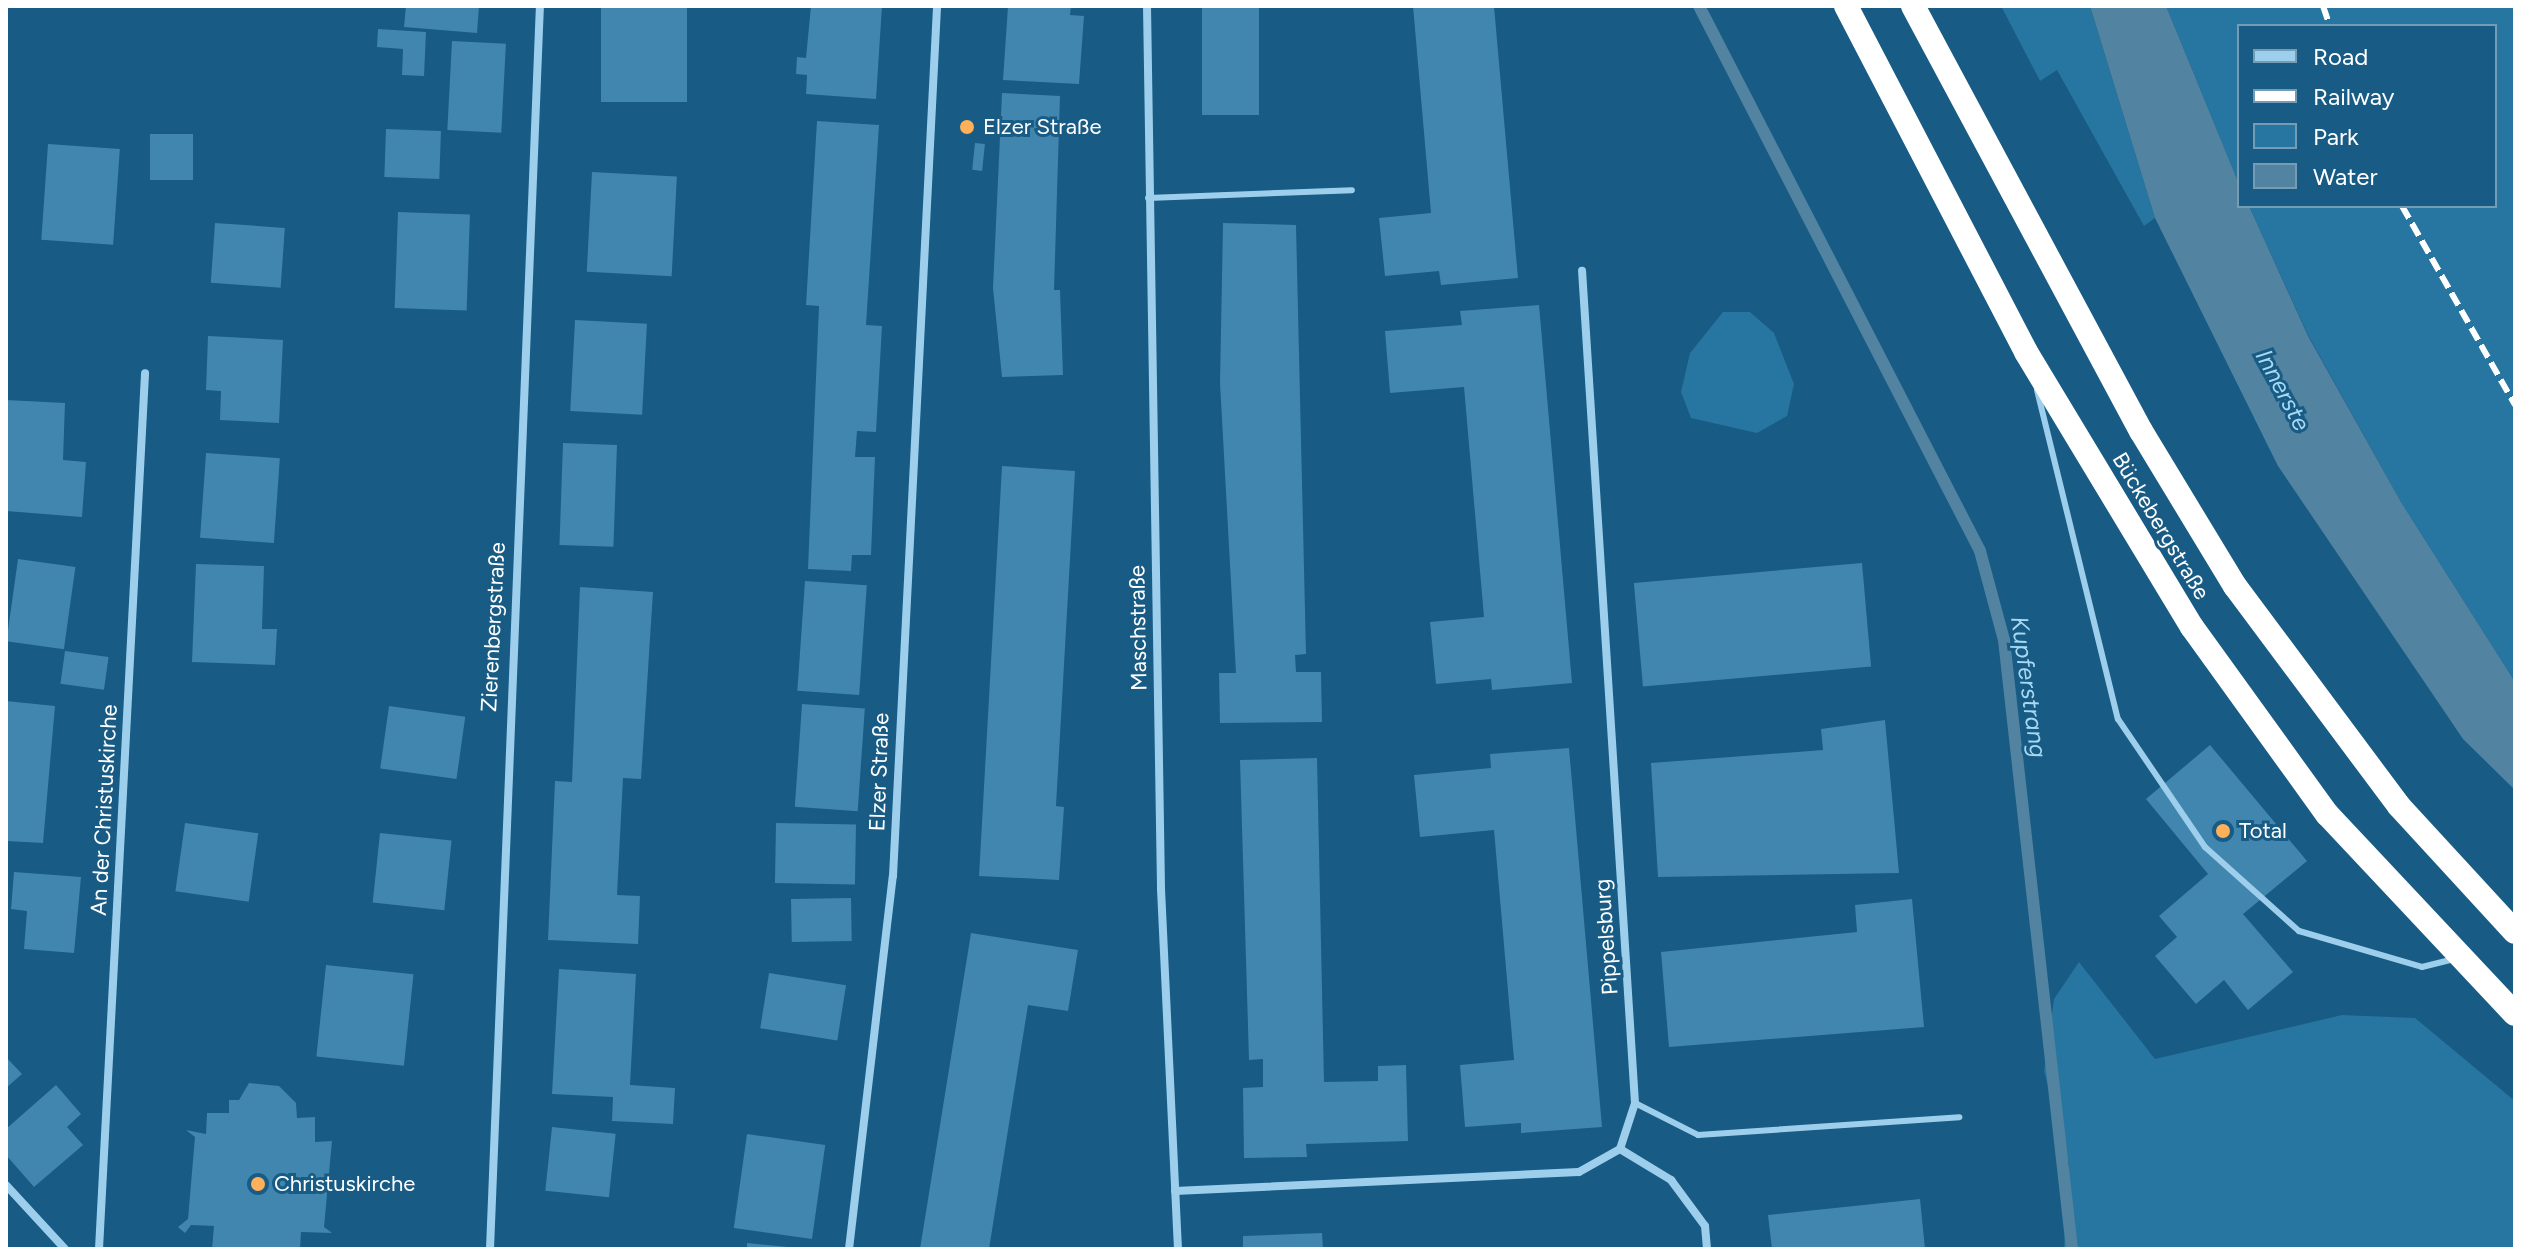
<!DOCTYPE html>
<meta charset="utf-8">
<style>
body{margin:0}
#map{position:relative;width:2521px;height:1255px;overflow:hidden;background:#185b84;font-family:Figtree,sans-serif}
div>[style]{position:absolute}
.green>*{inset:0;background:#2775a1}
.water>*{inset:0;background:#5283a0}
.stream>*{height:12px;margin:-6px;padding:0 6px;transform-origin:6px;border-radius:6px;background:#5283a0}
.building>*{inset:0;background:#4186ae;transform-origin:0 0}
.lane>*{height:6px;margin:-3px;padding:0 3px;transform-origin:3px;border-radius:3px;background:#9dcfec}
.street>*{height:8px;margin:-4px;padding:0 4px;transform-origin:4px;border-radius:4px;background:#9dcfec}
.highway>*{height:24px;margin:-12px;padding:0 12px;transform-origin:12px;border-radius:12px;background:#fff}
.rail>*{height:6px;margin-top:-3px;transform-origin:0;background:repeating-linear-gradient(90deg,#fff 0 14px,transparent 0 20px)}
.dots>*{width:22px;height:22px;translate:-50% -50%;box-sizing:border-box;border:4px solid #185b84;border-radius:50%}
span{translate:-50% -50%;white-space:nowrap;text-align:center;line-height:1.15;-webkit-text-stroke:6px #185b84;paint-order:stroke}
.poi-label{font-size:22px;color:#fff}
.left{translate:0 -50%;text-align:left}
.street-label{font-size:22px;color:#fff}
.water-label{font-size:24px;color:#a8d9f4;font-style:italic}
.frame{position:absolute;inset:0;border:8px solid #fff;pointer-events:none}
.legend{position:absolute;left:2237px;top:24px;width:260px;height:184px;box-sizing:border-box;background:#185b84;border:2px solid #749db5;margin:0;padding:10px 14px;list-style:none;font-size:24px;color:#fff}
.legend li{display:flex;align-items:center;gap:16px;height:40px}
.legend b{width:40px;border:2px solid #749db5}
</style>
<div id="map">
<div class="green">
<i style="clip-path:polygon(2001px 6px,2090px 6px,2155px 218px,2144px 226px,2057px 70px,2040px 81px)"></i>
<i style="clip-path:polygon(2166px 6px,2515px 6px,2515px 682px,2401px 502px,2308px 335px,2249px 206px,2495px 206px,2495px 26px,2239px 26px,2239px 184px)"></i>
<i style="clip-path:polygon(1723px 312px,1750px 312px,1774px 333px,1794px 384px,1787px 416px,1757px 433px,1691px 418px,1681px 392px,1690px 353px)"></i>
<i style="clip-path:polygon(2079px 962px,2155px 1059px,2342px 1015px,2415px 1018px,2515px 1101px,2515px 1249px,2064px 1249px,2069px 1164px,2044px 1071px,2054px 999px)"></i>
</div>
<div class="water">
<i style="clip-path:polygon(2090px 6px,2166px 6px,2239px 184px,2239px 206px,2249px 206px,2308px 336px,2401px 502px,2515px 682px,2515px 790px,2463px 739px,2278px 466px,2155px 218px)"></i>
</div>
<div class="stream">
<i style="left:1699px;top:6px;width:613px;rotate:62.72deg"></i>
<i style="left:1980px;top:551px;width:92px;rotate:74.9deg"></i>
<i style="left:2004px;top:640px;width:613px;rotate:83.63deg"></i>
</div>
<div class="building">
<i style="clip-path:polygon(406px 6px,479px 6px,477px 33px,404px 27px)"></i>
<i style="left:601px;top:6px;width:86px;height:96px"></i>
<i style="clip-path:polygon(811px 6px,882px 6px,876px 99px,806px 94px,807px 75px,796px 74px,797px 57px,806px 58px)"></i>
<i style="clip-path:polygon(1008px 6px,1071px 6px,1070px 15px,1084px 16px,1079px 84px,1003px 80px)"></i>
<i style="left:1202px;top:6px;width:57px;height:109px"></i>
<i style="clip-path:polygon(1413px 6px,1494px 6px,1518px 278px,1441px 285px,1439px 271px,1385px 276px,1379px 218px,1431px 213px)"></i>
<i style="clip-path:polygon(378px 29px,426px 32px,424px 76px,402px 75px,403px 49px,377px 47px)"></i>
<i style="left:452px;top:41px;width:54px;height:89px;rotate:3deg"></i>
<i style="clip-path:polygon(1002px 93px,1060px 96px,1054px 290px,1060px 290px,1063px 375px,1002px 377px,993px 288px)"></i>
<i style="clip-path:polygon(817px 121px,879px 125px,866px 325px,882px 326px,876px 432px,857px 431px,855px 457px,875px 457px,871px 555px,852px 555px,851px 571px,808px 569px,819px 306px,806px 305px)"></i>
<i style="left:386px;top:129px;width:55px;height:48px;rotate:2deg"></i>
<i style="left:150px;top:134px;width:43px;height:46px"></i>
<i style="left:975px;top:143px;width:10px;height:27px;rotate:6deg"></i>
<i style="left:48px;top:144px;width:72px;height:96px;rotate:4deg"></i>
<i style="left:592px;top:172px;width:85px;height:100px;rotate:3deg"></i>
<i style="left:398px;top:212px;width:72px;height:96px;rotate:2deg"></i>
<i style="left:215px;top:223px;width:70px;height:60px;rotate:4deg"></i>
<i style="clip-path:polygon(1223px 223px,1296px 225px,1306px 654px,1295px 655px,1296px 672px,1321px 672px,1322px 722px,1220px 723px,1219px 673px,1236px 673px,1220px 383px)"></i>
<i style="clip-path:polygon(1539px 305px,1572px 683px,1492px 690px,1491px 679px,1436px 684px,1430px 622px,1484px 617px,1464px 387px,1390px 393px,1385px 331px,1462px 325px,1460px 311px)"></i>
<i style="left:575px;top:320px;width:72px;height:91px;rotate:3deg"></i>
<i style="clip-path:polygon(208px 336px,283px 340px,279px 423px,220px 420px,221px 391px,206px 390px)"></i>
<i style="clip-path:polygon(6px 400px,65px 403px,63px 460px,86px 462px,82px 517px,6px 511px)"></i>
<i style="left:563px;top:443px;width:54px;height:102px;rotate:2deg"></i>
<i style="left:206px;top:453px;width:74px;height:85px;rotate:4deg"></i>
<i style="clip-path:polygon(1002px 466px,1075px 471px,1056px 806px,1064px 807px,1059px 880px,979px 876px)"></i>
<i style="left:18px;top:559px;width:58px;height:83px;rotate:8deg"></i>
<i style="left:1862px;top:563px;width:104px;height:229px;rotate:85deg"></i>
<i style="clip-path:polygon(196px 564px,264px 566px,262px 629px,277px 629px,275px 665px,192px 662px)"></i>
<i style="left:805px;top:581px;width:62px;height:110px;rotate:4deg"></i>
<i style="clip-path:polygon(580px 587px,653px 592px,641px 779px,623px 778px,617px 895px,640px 896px,638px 944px,548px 940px,555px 781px,572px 782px)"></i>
<i style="left:65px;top:651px;width:44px;height:33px;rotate:8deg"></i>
<i style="clip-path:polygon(6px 701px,55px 706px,43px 843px,6px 841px)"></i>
<i style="left:802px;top:704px;width:63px;height:103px;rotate:4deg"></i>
<i style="left:389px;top:706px;width:77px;height:63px;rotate:8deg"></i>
<i style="clip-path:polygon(1885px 720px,1899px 873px,1658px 877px,1651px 763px,1823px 750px,1821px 729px)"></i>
<i style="clip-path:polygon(2210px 745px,2307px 861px,2243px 914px,2293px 972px,2248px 1010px,2224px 980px,2196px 1004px,2155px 956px,2177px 937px,2159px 916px,2208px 874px,2146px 799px)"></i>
<i style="clip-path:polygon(1569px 748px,1602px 1127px,1521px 1133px,1521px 1123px,1465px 1127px,1460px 1065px,1514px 1060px,1494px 830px,1420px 837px,1414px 775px,1491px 768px,1490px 754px)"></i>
<i style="clip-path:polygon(1317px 758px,1324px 1082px,1378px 1081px,1378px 1066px,1406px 1065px,1408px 1141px,1306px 1144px,1307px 1157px,1244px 1158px,1243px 1088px,1263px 1087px,1263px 1059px,1249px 1060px,1240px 760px)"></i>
<i style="left:185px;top:823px;width:74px;height:69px;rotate:8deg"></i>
<i style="left:776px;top:823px;width:80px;height:60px;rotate:1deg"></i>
<i style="left:380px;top:833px;width:72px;height:70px;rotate:6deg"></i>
<i style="clip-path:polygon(14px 872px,81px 877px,74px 953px,24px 949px,27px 911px,11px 909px)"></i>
<i style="left:851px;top:898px;width:43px;height:60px;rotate:89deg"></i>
<i style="clip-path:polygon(1912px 899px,1924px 1027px,1669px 1047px,1661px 952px,1857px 932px,1855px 905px)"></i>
<i style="clip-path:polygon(971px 933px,1078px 950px,1068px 1011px,1028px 1005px,989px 1249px,920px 1249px)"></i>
<i style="left:326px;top:965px;width:88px;height:92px;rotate:6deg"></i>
<i style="clip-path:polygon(559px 969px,636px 974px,630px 1085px,675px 1088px,673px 1124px,612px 1121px,613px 1097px,552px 1094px)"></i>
<i style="left:769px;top:973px;width:78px;height:56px;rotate:9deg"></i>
<i style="clip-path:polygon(6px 1057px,22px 1074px,6px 1088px)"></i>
<i style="clip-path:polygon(249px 1083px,279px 1086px,296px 1103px,297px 1118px,315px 1117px,315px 1142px,332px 1141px,324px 1227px,332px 1233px,301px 1232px,300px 1249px,212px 1249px,214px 1226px,191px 1225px,185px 1233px,178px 1227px,188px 1219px,195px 1137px,186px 1130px,206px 1134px,207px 1113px,229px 1113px,229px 1100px,239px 1100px)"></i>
<i style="clip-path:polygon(56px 1085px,81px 1114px,67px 1127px,83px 1145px,34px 1187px,6px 1155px,6px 1129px)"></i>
<i style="left:552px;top:1127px;width:64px;height:64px;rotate:6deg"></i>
<i style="left:747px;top:1134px;width:79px;height:95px;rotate:8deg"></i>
<i style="clip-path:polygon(1920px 1199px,1925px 1249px,1772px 1249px,1768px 1215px)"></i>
<i style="clip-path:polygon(1322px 1233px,1323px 1249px,1243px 1249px,1243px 1236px)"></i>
<i style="clip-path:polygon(747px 1243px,788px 1247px,788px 1249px,747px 1249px)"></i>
</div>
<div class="lane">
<i style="left:1148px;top:198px;width:204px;rotate:-2.2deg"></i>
<i style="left:2037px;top:390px;width:339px;rotate:76.2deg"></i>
<i style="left:2118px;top:719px;width:155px;rotate:55.8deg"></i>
<i style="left:2205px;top:847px;width:126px;rotate:41.8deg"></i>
<i style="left:2299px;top:931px;width:128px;rotate:16.3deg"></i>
<i style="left:2422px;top:967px;width:33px;rotate:-14deg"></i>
<i style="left:1635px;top:1103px;width:71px;rotate:26.9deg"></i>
<i style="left:1698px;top:1135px;width:262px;rotate:-3.9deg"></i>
</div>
<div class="street">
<i style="left:1147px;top:6px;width:883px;rotate:89.09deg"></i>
<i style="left:1161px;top:889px;width:360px;rotate:87.3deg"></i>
<i style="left:1620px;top:1149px;width:60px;rotate:31.3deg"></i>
<i style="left:1671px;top:1180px;width:57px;rotate:53.5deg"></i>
<i style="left:1705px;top:1226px;width:23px;rotate:85deg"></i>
<i style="left:6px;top:1185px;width:87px;rotate:47.3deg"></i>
<i style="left:1175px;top:1191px;width:404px;rotate:-2.7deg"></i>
<i style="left:1579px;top:1172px;width:47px;rotate:-29.3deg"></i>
<i style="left:1620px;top:1149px;width:48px;rotate:-71.9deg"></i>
<i style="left:1635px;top:1103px;width:834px;rotate:-93.64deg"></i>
<i style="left:99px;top:1249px;width:877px;rotate:-86.99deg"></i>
<i style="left:490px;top:1249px;width:1244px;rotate:-87.7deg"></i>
<i style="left:849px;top:1249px;width:376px;rotate:-83.3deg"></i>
<i style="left:893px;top:876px;width:871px;rotate:-87.1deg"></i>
</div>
<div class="highway">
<i style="left:1846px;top:6px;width:390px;rotate:62.5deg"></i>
<i style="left:2026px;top:352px;width:321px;rotate:58.9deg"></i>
<i style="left:2192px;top:627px;width:231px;rotate:54.2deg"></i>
<i style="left:2327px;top:814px;width:274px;rotate:46.8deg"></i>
<i style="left:1913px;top:6px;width:482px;rotate:61.8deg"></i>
<i style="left:2141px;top:431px;width:181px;rotate:58.8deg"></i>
<i style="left:2235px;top:586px;width:274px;rotate:53.3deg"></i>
<i style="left:2399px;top:806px;width:171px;rotate:47.4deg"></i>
</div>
<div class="rail">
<i style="left:2323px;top:6px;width:21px;rotate:71deg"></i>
<i style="left:2402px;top:206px;width:229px;rotate:60.4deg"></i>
</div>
<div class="dots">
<i style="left:967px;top:127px;background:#ffb058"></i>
<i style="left:2223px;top:831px;background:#ffb058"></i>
<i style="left:258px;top:1184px;background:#ffb058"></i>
</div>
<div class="poi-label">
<span class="left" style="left:983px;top:127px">Elzer Straße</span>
<span class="left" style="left:2239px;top:831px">Total</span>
<span class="left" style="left:274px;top:1184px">Christuskirche</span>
</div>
<div class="street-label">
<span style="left:2161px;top:526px;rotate:59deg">Bückebergstraße</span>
<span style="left:493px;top:627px;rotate:-87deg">Zierenbergstraße</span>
<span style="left:1138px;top:628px;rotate:-91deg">Maschstraße</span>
<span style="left:879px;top:772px;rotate:-88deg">Elzer Straße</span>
<span style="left:104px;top:810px;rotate:-87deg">An der Christuskirche</span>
<span style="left:1606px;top:937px;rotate:-94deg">Pippelsburg</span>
</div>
<div class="water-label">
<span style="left:2283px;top:390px;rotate:62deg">Innerste</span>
<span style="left:2029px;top:687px;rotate:82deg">Kupferstrang</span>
</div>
<div class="frame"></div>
<ul class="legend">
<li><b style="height:10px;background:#9dcfec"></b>Road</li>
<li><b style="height:10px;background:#fff"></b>Railway</li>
<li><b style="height:22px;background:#2775a1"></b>Park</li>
<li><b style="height:22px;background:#5283a0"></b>Water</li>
</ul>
</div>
